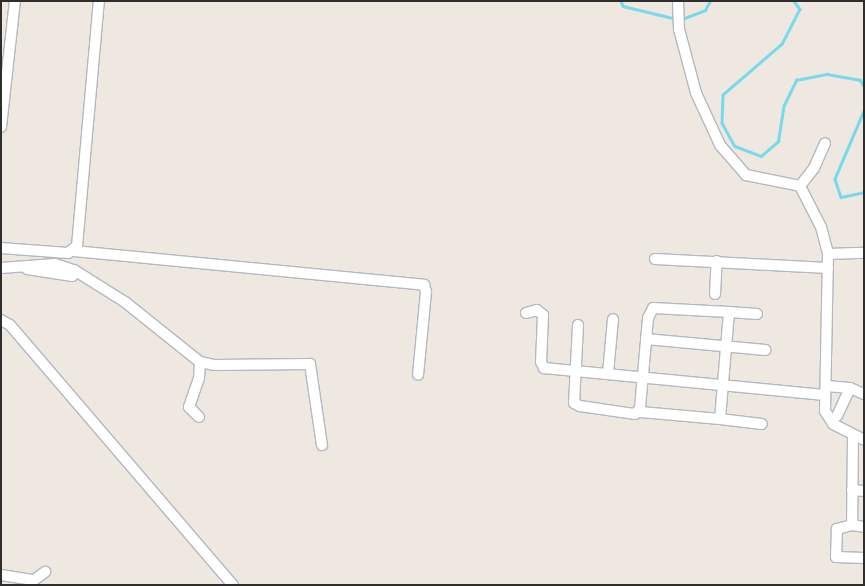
<!DOCTYPE html>
<style>
body{margin:0}
#map{position:relative;width:865px;height:586px;overflow:hidden;background:#efe8e1;font-family:Cabin,sans-serif}
div>[style]{position:absolute}
.stream>*{height:2.5px;margin:-1.25px;padding:0 1.25px;transform-origin:1.25px;border-radius:1.25px;background:#78d9ec}
.roads{filter:drop-shadow(1px 0 #b4b8c0) drop-shadow(-1px 0 #b4b8c0) drop-shadow(0 1px #b4b8c0) drop-shadow(0 -1px #b4b8c0)}
.minor>*{height:10px;margin:-5px;padding:0 5px;transform-origin:5px;border-radius:5px;background:#fff}
span{translate:-50% -50%;white-space:nowrap;text-align:center;line-height:1.15;-webkit-text-stroke:5px #fff;paint-order:stroke}
.frame{position:absolute;inset:0;border:2px solid #2e2e2e;pointer-events:none}
</style>
<div id="map">
<div class="stream">
<i style="left:484px;top:1px;width:11px"></i>
<i style="left:621px;top:1px;width:5px;rotate:68deg"></i>
<i style="left:623px;top:6px;width:56px;rotate:13.5deg"></i>
<i style="left:794px;top:1px;width:10px;rotate:53deg"></i>
<i style="left:800px;top:9px;width:39px;rotate:117deg"></i>
<i style="left:782px;top:44px;width:78px;rotate:139.2deg"></i>
<i style="left:723px;top:95px;width:28px;rotate:92deg"></i>
<i style="left:722px;top:123px;width:26px;rotate:61deg"></i>
<i style="left:735px;top:146px;width:28px;rotate:21deg"></i>
<i style="left:761px;top:156px;width:23px;rotate:-41deg"></i>
<i style="left:778px;top:141px;width:36px;rotate:-81deg"></i>
<i style="left:784px;top:105px;width:28px;rotate:-64deg"></i>
<i style="left:796px;top:80px;width:32px;rotate:-11deg"></i>
<i style="left:827px;top:74px;width:34px;rotate:10deg"></i>
<i style="left:860px;top:80px;width:7px;rotate:56deg"></i>
<i style="left:682px;top:19px;width:25px;rotate:-21deg"></i>
<i style="left:705px;top:10px;width:10px;rotate:-61deg"></i>
<i style="left:864px;top:111px;width:74px;rotate:113.1deg"></i>
<i style="left:835px;top:179px;width:19px;rotate:72deg"></i>
<i style="left:841px;top:197px;width:24px;rotate:-12deg"></i>
</div>
<div class="roads">
<div class="minor">
<i style="left:678px;top:1px;width:28px;rotate:88deg"></i>
<i style="left:679px;top:29px;width:66px;rotate:75.1deg"></i>
<i style="left:696px;top:93px;width:57px;rotate:65.2deg"></i>
<i style="left:720px;top:145px;width:40px;rotate:49deg"></i>
<i style="left:746px;top:175px;width:55px;rotate:11.5deg"></i>
<i style="left:800px;top:186px;width:46px;rotate:62.9deg"></i>
<i style="left:821px;top:227px;width:28px;rotate:75deg"></i>
<i style="left:828px;top:254px;width:157px;rotate:91.1deg"></i>
<i style="left:825px;top:411px;width:15px;rotate:58deg"></i>
<i style="left:833px;top:424px;width:35px;rotate:27deg"></i>
<i style="left:1px;top:127px;width:127px;rotate:-83.7deg"></i>
<i style="left:800px;top:186px;width:23px;rotate:-52deg"></i>
<i style="left:814px;top:168px;width:27px;rotate:-66deg"></i>
<i style="left:1px;top:248px;width:67px;rotate:4.3deg"></i>
<i style="left:68px;top:253px;width:11px;rotate:-38deg"></i>
<i style="left:77px;top:246px;width:246px;rotate:-84.9deg"></i>
<i style="left:74px;top:251px;width:352px;rotate:5.5deg"></i>
<i style="left:424px;top:285px;width:7px;rotate:74deg"></i>
<i style="left:426px;top:292px;width:83px;rotate:95.5deg"></i>
<i style="left:828px;top:254px;width:36px;rotate:-2deg"></i>
<i style="left:655px;top:259px;width:173px;rotate:3deg"></i>
<i style="left:1px;top:268px;width:54px;rotate:-4.2deg"></i>
<i style="left:55px;top:264px;width:20px;rotate:18deg"></i>
<i style="left:74px;top:270px;width:60px;rotate:32.1deg"></i>
<i style="left:125px;top:302px;width:96px;rotate:38.7deg"></i>
<i style="left:200px;top:362px;width:14px;rotate:12deg"></i>
<i style="left:214px;top:365px;width:96px;rotate:-0.6deg"></i>
<i style="left:310px;top:364px;width:82px;rotate:81.6deg"></i>
<i style="left:27px;top:269px;width:46px;rotate:8.8deg"></i>
<i style="left:715px;top:294px;width:33px;rotate:-87deg"></i>
<i style="left:729px;top:312px;width:28px;rotate:4deg"></i>
<i style="left:526px;top:313px;width:11px;rotate:-15deg"></i>
<i style="left:537px;top:310px;width:8px;rotate:40deg"></i>
<i style="left:543px;top:315px;width:47px;rotate:92.4deg"></i>
<i style="left:541px;top:362px;width:7px;rotate:63deg"></i>
<i style="left:544px;top:368px;width:282px;rotate:5.5deg"></i>
<i style="left:1px;top:320px;width:10px;rotate:29deg"></i>
<i style="left:10px;top:325px;width:343px;rotate:49.4deg"></i>
<i style="left:578px;top:325px;width:78px;rotate:92.9deg"></i>
<i style="left:574px;top:403px;width:7px;rotate:27deg"></i>
<i style="left:580px;top:406px;width:56px;rotate:8.3deg"></i>
<i style="left:635px;top:414px;width:8px;rotate:-50deg"></i>
<i style="left:640px;top:408px;width:90px;rotate:-84.9deg"></i>
<i style="left:648px;top:318px;width:11px;rotate:-63deg"></i>
<i style="left:653px;top:308px;width:76px;rotate:3deg"></i>
<i style="left:729px;top:312px;width:107px;rotate:94.8deg"></i>
<i style="left:720px;top:419px;width:80px;rotate:-175deg"></i>
<i style="left:646px;top:339px;width:120px;rotate:5.3deg"></i>
<i style="left:608px;top:373px;width:54px;rotate:-84.7deg"></i>
<i style="left:826px;top:386px;width:24px;rotate:5deg"></i>
<i style="left:850px;top:388px;width:15px;rotate:23deg"></i>
<i style="left:837px;top:416px;width:31px;rotate:-65deg"></i>
<i style="left:199px;top:417px;width:14px;rotate:-135deg"></i>
<i style="left:189px;top:407px;width:31px;rotate:-71deg"></i>
<i style="left:199px;top:378px;width:16px;rotate:-86deg"></i>
<i style="left:720px;top:419px;width:42px;rotate:6.8deg"></i>
<i style="left:853px;top:436px;width:89px;rotate:90.6deg"></i>
<i style="left:852px;top:525px;width:12px;rotate:9deg"></i>
<i style="left:852px;top:490px;width:12px;rotate:5deg"></i>
<i style="left:852px;top:525px;width:16px;rotate:165deg"></i>
<i style="left:837px;top:529px;width:28px;rotate:92deg"></i>
<i style="left:836px;top:557px;width:28px;rotate:2deg"></i>
<i style="left:1px;top:575px;width:33px;rotate:9deg"></i>
<i style="left:34px;top:580px;width:14px;rotate:-36deg"></i>
</div>
</div>
<div class="frame"></div>
</div>
